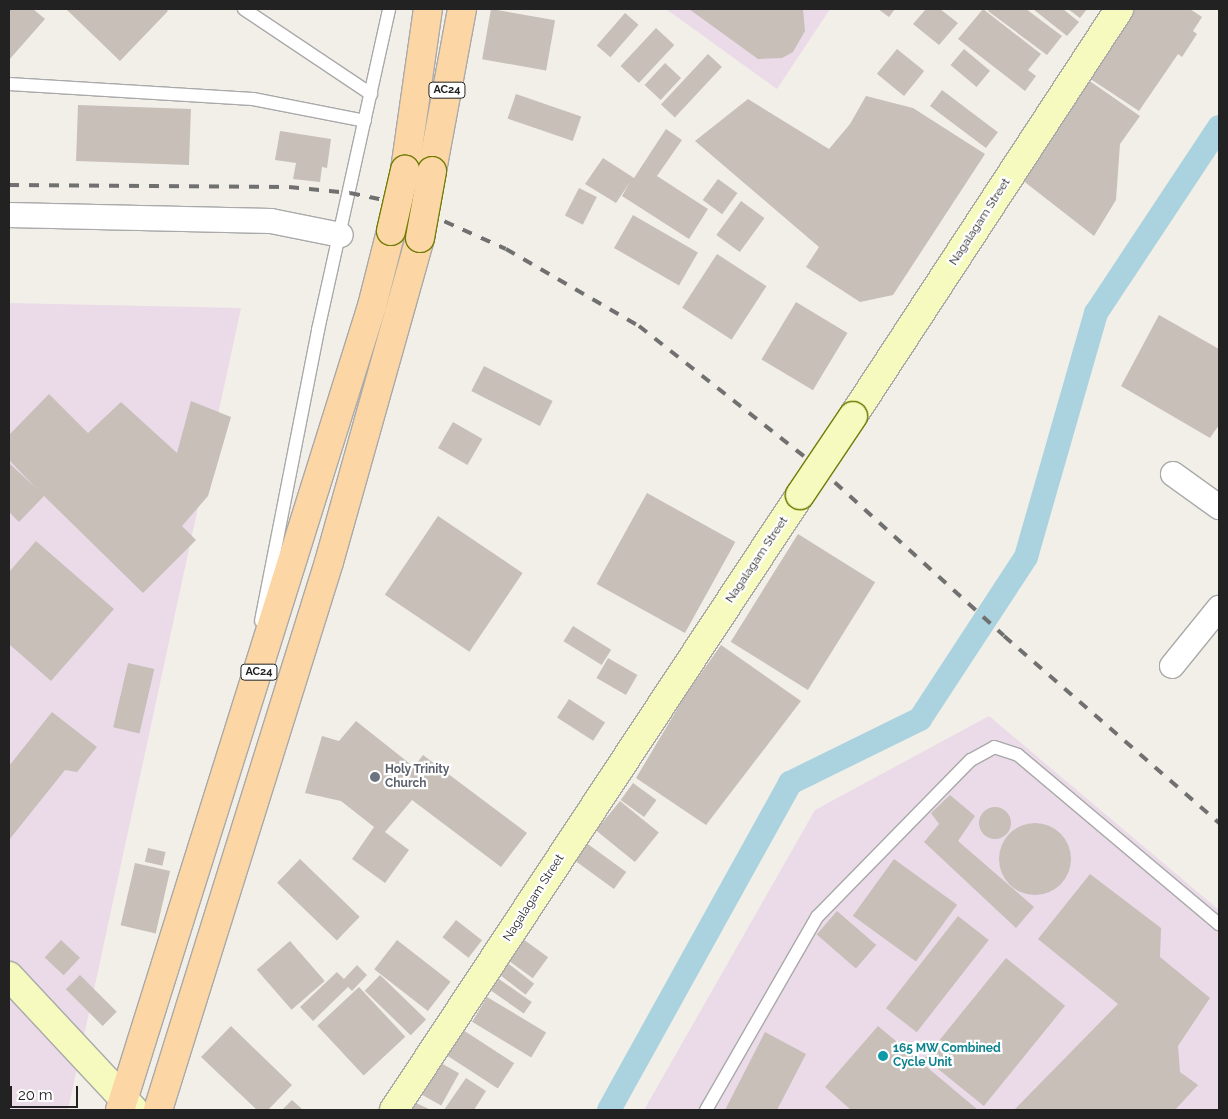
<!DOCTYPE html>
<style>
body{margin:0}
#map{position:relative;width:1228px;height:1119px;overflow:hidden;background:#f2efe9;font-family:Raleway,sans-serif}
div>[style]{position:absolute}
.industrial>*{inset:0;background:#ebdbe8}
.canal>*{height:24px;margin:-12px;padding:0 12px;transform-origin:12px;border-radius:12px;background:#aad3df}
.building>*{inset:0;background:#c7bfb8;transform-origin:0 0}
.round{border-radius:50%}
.roads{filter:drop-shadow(1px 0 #a9a9a9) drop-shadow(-1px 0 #a9a9a9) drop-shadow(0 1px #a9a9a9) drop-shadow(0 -1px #a9a9a9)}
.lane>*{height:12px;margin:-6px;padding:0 6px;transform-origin:6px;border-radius:6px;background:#fff}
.street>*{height:24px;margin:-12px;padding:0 12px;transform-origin:12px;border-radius:12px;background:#fff}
.secondary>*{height:28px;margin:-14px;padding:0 14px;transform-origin:14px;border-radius:14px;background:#f7fabf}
.primary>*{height:28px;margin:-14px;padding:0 14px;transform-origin:14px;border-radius:14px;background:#fcd6a4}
.rail>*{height:4px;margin-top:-2px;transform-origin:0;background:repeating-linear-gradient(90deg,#707070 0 10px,transparent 0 20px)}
.bridges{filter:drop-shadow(1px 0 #707d05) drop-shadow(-1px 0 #707d05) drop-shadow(0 1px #707d05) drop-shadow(0 -1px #707d05)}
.secondary-bridge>*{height:28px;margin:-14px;padding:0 14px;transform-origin:14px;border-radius:14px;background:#f7fabf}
.primary-bridge>*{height:28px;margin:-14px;padding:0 14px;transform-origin:14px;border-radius:14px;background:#fcd6a4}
.dots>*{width:14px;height:14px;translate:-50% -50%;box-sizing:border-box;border:2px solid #fff;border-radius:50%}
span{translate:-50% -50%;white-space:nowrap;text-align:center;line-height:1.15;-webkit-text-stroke:4.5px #fff;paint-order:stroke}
.shield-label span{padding:1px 4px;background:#fff;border:1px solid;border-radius:4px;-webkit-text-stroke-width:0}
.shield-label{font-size:11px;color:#222;font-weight:700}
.street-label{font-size:12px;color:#222}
.worship-label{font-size:12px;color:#5b616d;font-weight:700}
.left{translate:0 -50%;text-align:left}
.culture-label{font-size:12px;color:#0d838f;font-weight:700}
.frame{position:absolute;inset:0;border:10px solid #222;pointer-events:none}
.scale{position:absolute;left:10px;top:1086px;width:68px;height:22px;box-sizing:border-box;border:2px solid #222;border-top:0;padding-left:6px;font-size:15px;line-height:18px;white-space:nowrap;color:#222;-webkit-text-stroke:4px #fff;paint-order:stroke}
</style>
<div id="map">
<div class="industrial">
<i style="clip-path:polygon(666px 9px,830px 9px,777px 89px)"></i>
<i style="clip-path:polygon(9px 303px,241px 308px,68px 1110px,9px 1110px)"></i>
<i style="clip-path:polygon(989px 716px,1219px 910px,1219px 1110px,644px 1110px,815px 810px)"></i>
</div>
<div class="canal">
<i style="left:609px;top:1110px;width:374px;rotate:-61deg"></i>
<i style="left:790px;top:783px;width:145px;rotate:-26.2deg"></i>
<i style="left:920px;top:719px;width:194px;rotate:-56.8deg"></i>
<i style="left:1026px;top:557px;width:254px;rotate:-74deg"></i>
<i style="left:1096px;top:313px;width:223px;rotate:-56.5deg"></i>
</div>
<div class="building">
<i style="clip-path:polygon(9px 9px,33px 9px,45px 19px,9px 60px)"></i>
<i style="clip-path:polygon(66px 9px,166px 9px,168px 11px,120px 61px)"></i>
<i style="left:491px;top:9px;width:65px;height:51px;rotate:10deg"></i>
<i style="clip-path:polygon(689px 9px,803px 9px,805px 31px,793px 52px,782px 58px,758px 59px)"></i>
<i style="clip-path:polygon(878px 9px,895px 9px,889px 17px)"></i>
<i style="clip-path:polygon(926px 9px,940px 9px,958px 23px,939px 45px,913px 24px)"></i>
<i style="clip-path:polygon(983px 9px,1041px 54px,1028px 70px,1036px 76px,1025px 91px,958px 39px)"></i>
<i style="clip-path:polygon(990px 9px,1026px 9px,1062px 36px,1047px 55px,988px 11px)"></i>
<i style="clip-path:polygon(1033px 9px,1063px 9px,1079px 22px,1067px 36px)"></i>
<i style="clip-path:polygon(1068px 9px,1087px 9px,1080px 18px)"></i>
<i style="clip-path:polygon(1128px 9px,1190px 9px,1202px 17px,1193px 31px,1197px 34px,1182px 57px,1178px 54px,1139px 111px,1083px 74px)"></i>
<i style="left:625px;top:13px;width:18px;height:43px;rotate:41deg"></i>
<i style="left:656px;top:28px;width:25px;height:52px;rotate:43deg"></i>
<i style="left:897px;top:49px;width:35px;height:32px;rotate:39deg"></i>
<i style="left:964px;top:49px;width:34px;height:21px;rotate:40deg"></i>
<i style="left:708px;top:54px;width:19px;height:69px;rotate:43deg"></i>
<i style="left:665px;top:63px;width:22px;height:30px;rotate:43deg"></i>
<i style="clip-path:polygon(1081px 75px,1140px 116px,1120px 144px,1116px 200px,1094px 236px,1017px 176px)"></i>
<i style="left:942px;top:90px;width:70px;height:20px;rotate:37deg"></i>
<i style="left:516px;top:94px;width:69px;height:26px;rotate:19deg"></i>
<i style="clip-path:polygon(866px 96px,913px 108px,985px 154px,893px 295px,860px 302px,806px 267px,819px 247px,695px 141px,748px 99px,829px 149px,850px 124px)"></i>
<i style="left:78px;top:105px;width:113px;height:56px;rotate:2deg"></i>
<i style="clip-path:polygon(666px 129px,682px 140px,657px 176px,708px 209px,689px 239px,622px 196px,630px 182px,616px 203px,585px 184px,603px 158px,634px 178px)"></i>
<i style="clip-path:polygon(280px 131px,331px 139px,327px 168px,322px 167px,320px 182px,293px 179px,296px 163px,275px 160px)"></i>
<i style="left:718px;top:179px;width:24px;height:26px;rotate:36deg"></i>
<i style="left:579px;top:188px;width:20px;height:31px;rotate:27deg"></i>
<i style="left:741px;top:201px;width:29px;height:42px;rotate:36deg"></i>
<i style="left:633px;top:215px;width:75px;height:38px;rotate:30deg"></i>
<i style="left:717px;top:254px;width:59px;height:64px;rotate:33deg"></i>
<i style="left:796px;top:302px;width:60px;height:67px;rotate:31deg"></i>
<i style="clip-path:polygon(1159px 315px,1219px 349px,1219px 425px,1210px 438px,1121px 386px)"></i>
<i style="left:484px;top:366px;width:77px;height:28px;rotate:27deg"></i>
<i style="clip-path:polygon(49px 394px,88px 433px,121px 402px,177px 453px,191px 401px,231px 417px,208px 496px,182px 526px,196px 540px,143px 593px,44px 496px,19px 522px,9px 512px,9px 463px,36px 488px,9px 460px,9px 435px)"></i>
<i style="left:453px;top:422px;width:34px;height:30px;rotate:30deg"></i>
<i style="left:647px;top:493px;width:101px;height:104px;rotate:29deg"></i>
<i style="left:438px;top:516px;width:102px;height:95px;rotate:34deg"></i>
<i style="left:798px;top:534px;width:91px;height:127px;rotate:32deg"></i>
<i style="clip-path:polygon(36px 541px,114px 609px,51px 681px,9px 644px,9px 572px)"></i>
<i style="left:573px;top:626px;width:45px;height:18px;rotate:32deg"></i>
<i style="clip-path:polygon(721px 645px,801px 701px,706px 825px,636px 778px,685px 696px)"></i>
<i style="left:608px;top:658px;width:34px;height:23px;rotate:30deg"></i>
<i style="left:128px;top:663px;width:27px;height:66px;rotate:13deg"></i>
<i style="left:569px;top:699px;width:43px;height:22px;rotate:33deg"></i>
<i style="clip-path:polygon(52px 712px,97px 747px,77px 772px,65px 770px,9px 840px,9px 766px)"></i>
<i style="clip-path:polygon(356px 721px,414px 767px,423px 755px,527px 833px,501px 867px,412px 800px,385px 832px,409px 850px,385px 883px,352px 859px,374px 827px,341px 801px,305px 793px,322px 736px,339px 741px)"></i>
<i style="left:633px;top:783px;width:29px;height:21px;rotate:36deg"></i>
<i style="clip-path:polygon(950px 795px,975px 816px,958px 841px,1034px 907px,1016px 928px,924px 842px,939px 824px,931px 813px)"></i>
<i style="left:620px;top:801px;width:50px;height:38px;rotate:39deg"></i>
<i class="round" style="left:979px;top:807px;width:32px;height:32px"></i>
<i class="round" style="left:999px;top:823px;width:72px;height:72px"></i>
<i style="left:585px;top:842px;width:51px;height:21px;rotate:36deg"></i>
<i style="left:148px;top:848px;width:18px;height:14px;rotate:13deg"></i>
<i style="left:300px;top:859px;width:83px;height:33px;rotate:44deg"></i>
<i style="left:894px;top:859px;width:78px;height:70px;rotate:36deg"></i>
<i style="left:135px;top:863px;width:36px;height:64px;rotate:13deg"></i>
<i style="clip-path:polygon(1090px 874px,1161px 928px,1160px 957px,1210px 998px,1178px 1046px,1180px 1072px,1198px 1085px,1175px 1110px,1014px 1110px,1118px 1004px,1038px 939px)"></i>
<i style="left:837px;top:911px;width:52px;height:31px;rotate:41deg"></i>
<i style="left:958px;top:916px;width:39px;height:117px;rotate:38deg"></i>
<i style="left:456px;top:920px;width:33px;height:22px;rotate:38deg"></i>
<i style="left:523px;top:939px;width:31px;height:26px;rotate:36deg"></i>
<i style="left:61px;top:940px;width:26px;height:24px;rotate:43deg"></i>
<i style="left:397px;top:940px;width:68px;height:37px;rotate:38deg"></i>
<i style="left:290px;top:941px;width:53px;height:44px;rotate:49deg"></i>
<i style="left:1006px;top:958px;width:76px;height:129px;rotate:39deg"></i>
<i style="left:505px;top:961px;width:37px;height:14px;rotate:38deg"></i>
<i style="clip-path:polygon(357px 965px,367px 975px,352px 991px,348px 987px,313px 1021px,300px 1007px,337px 972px,344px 979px)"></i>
<i style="left:80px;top:975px;width:52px;height:20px;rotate:45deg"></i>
<i style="left:380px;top:975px;width:64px;height:22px;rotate:44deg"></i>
<i style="left:499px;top:979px;width:40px;height:14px;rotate:35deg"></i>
<i style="left:359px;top:987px;width:68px;height:57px;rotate:47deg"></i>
<i style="left:487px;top:997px;width:69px;height:29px;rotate:31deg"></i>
<i style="clip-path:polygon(231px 1026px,292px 1085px,268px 1110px,257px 1110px,201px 1057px)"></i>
<i style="clip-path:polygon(878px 1026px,978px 1110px,851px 1110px,825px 1087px)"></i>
<i style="left:463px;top:1030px;width:61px;height:30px;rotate:33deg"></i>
<i style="clip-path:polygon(765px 1032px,806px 1054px,777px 1110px,725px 1110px)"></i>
<i style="left:439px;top:1062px;width:23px;height:37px;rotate:29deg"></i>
<i style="clip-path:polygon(466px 1078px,486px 1091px,474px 1110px,444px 1110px)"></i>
<i style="clip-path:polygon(292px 1100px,303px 1110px,282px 1110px)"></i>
<i style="clip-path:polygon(414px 1102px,431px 1110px,409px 1110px)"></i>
</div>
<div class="roads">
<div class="lane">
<i style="left:244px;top:9px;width:153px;rotate:33.8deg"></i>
<i style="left:9px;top:84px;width:244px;rotate:3.5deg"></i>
<i style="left:253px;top:99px;width:114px;rotate:11.1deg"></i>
<i style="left:261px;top:621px;width:297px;rotate:-78.9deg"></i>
<i style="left:318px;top:330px;width:329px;rotate:-77.5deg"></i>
<i style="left:706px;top:1110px;width:223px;rotate:-60.1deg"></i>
<i style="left:817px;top:917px;width:220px;rotate:-45.6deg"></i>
<i style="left:971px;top:760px;width:26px;rotate:-29deg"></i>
<i style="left:994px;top:747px;width:25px;rotate:18deg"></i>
<i style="left:1018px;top:755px;width:263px;rotate:40.1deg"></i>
</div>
<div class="street">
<i style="left:9px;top:215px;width:262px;rotate:1.3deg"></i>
<i style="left:271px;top:221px;width:71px;rotate:11.3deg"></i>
<i style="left:1173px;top:474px;width:57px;rotate:35.7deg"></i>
<i style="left:1172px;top:666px;width:75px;rotate:-51deg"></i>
</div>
<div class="secondary">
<i style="left:853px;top:416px;width:486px;rotate:-56.8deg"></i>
<i style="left:9px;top:976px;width:183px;rotate:47deg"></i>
<i style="left:394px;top:1110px;width:737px;rotate:-56.57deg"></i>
</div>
<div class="primary">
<i style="left:405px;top:170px;width:163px;rotate:-81.9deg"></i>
<i style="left:432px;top:171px;width:165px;rotate:-79.5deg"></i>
<i style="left:120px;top:1110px;width:843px;rotate:-72.6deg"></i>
<i style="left:372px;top:306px;width:77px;rotate:-75.8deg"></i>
<i style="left:158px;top:1110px;width:574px;rotate:-72.67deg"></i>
<i style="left:329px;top:562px;width:337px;rotate:-74.3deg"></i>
</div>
</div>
<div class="rail">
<i style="left:9px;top:185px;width:280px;rotate:0.4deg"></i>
<i style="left:289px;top:187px;width:61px;rotate:5.6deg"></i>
<i style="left:350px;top:193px;width:59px;rotate:11.7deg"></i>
<i style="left:408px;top:205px;width:107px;rotate:24.2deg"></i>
<i style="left:506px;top:249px;width:154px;rotate:30.1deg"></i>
<i style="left:639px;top:326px;width:231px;rotate:38.3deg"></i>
<i style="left:820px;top:469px;width:248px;rotate:42.2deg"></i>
<i style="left:1004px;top:636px;width:285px;rotate:41deg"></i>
</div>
<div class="bridges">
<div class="secondary-bridge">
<i style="left:800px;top:495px;width:95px;rotate:-56.1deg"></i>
</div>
<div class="primary-bridge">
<i style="left:391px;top:231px;width:63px;rotate:-77.1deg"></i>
<i style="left:420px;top:238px;width:68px;rotate:-79.8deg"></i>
</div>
</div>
<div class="dots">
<i style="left:375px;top:777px;background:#6b7280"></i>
<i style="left:883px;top:1056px;background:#0f9aa8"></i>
</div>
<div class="shield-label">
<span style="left:447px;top:90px">AC24</span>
<span style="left:259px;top:672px">AC24</span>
</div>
<div class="street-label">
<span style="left:980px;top:222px;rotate:-57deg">Nagalagam Street</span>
<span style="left:757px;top:560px;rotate:-56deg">Nagalagam Street</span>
<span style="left:534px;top:898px;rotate:-57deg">Nagalagam Street</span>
</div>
<div class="worship-label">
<span class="left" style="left:385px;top:777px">Holy Trinity<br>Church</span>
</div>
<div class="culture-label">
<span class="left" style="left:893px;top:1056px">165 MW Combined<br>Cycle Unit</span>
</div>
<div class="frame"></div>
<div class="scale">20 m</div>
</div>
